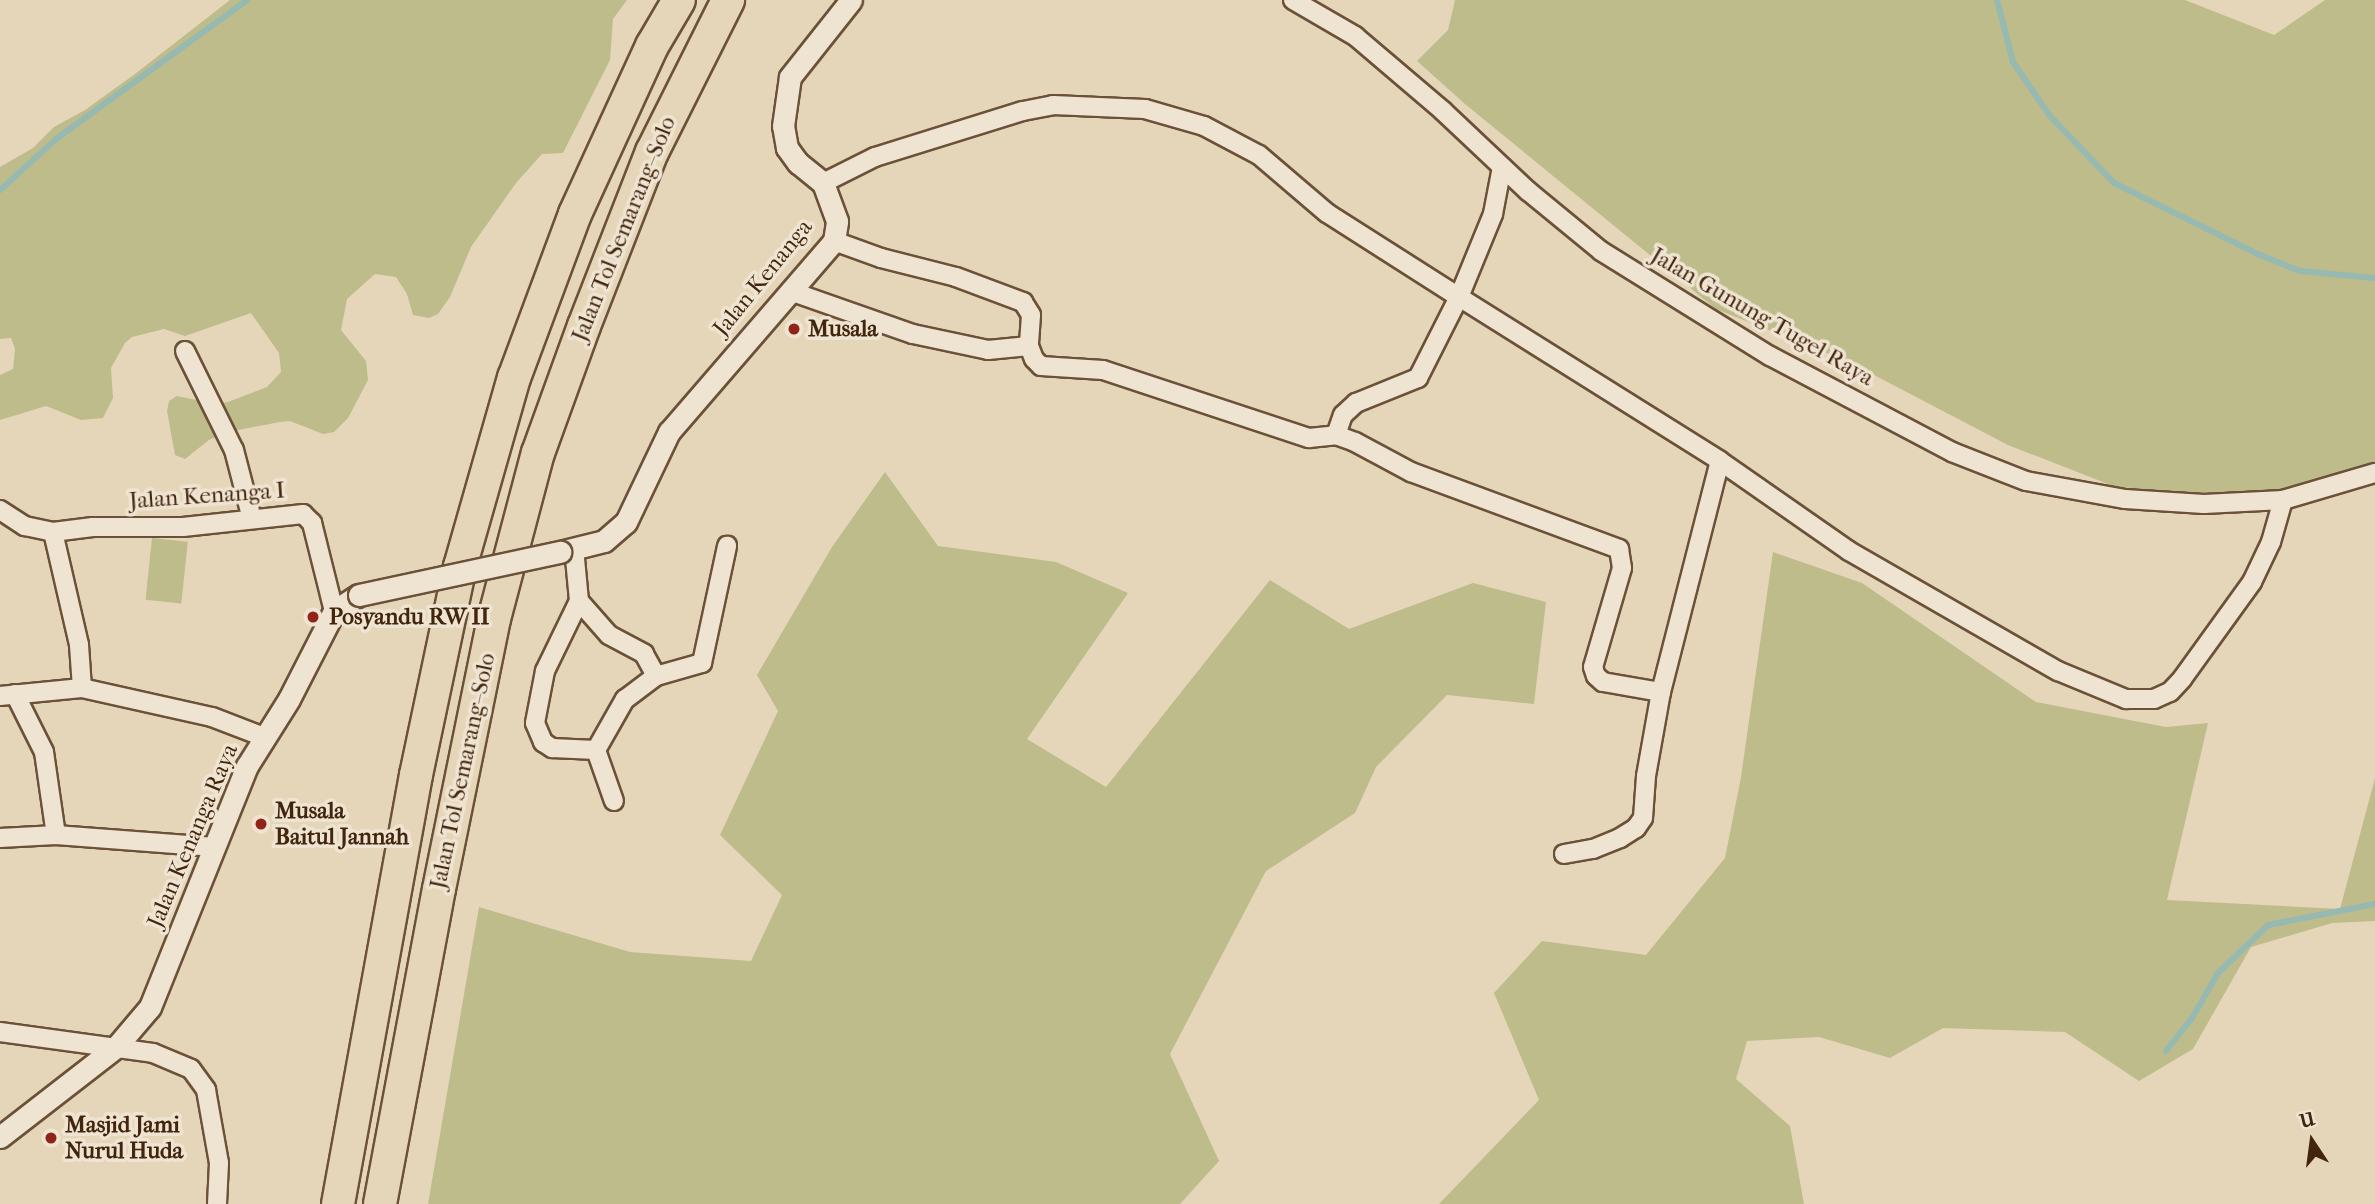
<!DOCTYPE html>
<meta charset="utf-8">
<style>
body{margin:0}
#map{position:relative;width:2375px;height:1204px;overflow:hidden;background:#e6d6b9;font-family:"IM FELL French Canon",serif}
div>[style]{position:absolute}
.green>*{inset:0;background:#bdbc8a;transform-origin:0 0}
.stream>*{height:6px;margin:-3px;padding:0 3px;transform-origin:3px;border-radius:3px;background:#96b9b2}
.roads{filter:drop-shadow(2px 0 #6b5138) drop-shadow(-2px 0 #6b5138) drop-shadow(0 2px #6b5138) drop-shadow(0 -2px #6b5138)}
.minor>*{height:18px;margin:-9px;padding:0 9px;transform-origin:9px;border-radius:9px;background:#efe4d2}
.tertiary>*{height:21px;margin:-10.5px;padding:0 10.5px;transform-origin:10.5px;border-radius:10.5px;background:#efe4d2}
.motorway>*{height:32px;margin:-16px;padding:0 16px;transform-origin:16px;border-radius:16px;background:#e6d6b9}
.bridges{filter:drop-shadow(2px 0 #6b5138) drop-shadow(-2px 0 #6b5138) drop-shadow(0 2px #6b5138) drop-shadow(0 -2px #6b5138)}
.tertiary-bridge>*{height:21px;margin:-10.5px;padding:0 10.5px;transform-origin:10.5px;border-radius:10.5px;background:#efe4d2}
.dots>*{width:19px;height:19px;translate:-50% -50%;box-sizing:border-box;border:4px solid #efe4d2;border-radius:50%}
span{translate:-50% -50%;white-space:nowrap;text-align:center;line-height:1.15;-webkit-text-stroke:7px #efe4d2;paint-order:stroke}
.street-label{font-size:23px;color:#42250d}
.poi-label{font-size:23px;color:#42250d;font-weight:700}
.left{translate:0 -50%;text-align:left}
.north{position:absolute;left:2277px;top:1106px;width:70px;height:70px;-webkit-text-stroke:5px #efe4d2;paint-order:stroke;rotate:347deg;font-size:19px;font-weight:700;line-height:28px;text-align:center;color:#42250d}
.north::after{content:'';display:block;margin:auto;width:24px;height:32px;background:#42250d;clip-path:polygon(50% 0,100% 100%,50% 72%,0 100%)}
</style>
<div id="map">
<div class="green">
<i style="clip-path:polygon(230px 0,627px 0,613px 19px,610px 60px,563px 153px,542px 154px,516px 183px,471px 247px,450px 297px,438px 314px,429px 318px,413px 315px,407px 294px,396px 277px,375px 274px,347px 299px,341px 330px,366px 361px,368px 380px,348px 418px,334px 432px,323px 434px,290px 421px,280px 422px,228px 432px,209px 440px,185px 459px,175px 455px,167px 411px,169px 401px,177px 396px,216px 404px,228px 402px,267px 387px,281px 372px,279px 353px,251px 313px,185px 336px,164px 329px,132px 337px,125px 343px,111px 368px,113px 398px,103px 418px,81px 420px,46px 406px,0 420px,0 375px,13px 369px,15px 349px,11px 338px,0 339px,0 167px,33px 148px,54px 127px,85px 110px,135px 74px)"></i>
<i style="clip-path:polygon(1455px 0,2185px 0,2274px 35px,2325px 0,2375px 0,2375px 461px,2275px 493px,2197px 495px,2113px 486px,2008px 445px,1849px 362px,1716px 309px,1465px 104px,1417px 61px,1448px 30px)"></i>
<i style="clip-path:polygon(885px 472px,938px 546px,1056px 562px,1128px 593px,1027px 739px,1106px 787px,1270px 580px,1349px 629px,1473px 583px,1546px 602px,1534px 704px,1447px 695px,1376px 767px,1355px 813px,1266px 871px,1170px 1054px,1219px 1161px,1180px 1204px,428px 1204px,479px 907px,630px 952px,751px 961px,782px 895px,720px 835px,778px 711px,757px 675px,832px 547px)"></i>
<i style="left:152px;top:538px;width:36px;height:62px;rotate:6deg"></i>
<i style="clip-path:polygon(1773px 552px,1862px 583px,2036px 702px,2166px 727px,2208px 723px,2167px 900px,2340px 909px,2375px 778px,2375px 921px,2332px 923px,2251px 947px,2193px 1049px,2139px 1081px,2065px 1032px,1943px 1028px,1890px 1058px,1819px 1037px,1747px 1041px,1736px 1079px,1790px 1126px,1804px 1204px,1439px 1204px,1539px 1100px,1494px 993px,1542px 941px,1646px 955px,1725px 858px,1741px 777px)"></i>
</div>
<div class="stream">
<i style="left:1997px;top:0;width:64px;rotate:75.5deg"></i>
<i style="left:2013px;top:62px;width:65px;rotate:55.6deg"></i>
<i style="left:2050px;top:116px;width:93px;rotate:46.3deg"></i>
<i style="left:2114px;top:183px;width:163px;rotate:26.3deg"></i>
<i style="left:2260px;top:255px;width:43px;rotate:21.8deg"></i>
<i style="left:2300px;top:271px;width:75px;rotate:5.3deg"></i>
<i style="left:0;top:190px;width:76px;rotate:-42.3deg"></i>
<i style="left:56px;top:139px;width:236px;rotate:-36deg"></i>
<i style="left:2166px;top:1051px;width:42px;rotate:-51.8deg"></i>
<i style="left:2192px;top:1018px;width:52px;rotate:-60deg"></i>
<i style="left:2218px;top:973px;width:69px;rotate:-43.8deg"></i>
<i style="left:2268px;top:925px;width:109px;rotate:-11.1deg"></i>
</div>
<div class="roads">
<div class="minor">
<i style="left:1293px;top:0;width:72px;rotate:30.1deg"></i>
<i style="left:1355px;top:36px;width:116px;rotate:40.4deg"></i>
<i style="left:1443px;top:111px;width:117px;rotate:43.3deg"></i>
<i style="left:1528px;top:191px;width:94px;rotate:39.4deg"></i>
<i style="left:1601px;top:251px;width:199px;rotate:31.9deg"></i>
<i style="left:1770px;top:356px;width:206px;rotate:27.8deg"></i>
<i style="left:1952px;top:452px;width:79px;rotate:21.4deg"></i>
<i style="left:2026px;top:481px;width:101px;rotate:10.3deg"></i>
<i style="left:2125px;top:499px;width:79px;rotate:3.6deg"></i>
<i style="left:2204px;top:504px;width:79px;rotate:-2.9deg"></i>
<i style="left:2283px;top:500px;width:96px;rotate:-16.4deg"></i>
<i style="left:823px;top:183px;width:58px;rotate:-26.6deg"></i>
<i style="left:875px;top:157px;width:155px;rotate:-17.3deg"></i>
<i style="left:1023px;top:111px;width:31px;rotate:-11deg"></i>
<i style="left:1053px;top:105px;width:92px;rotate:2.5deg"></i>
<i style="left:1145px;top:109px;width:61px;rotate:16.1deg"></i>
<i style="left:1204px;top:126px;width:62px;rotate:27.8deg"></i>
<i style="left:1259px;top:155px;width:89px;rotate:40.5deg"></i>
<i style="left:1327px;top:213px;width:156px;rotate:32.5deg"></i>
<i style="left:1459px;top:297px;width:90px;rotate:-67.7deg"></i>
<i style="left:1493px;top:214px;width:48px;rotate:-79.2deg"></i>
<i style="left:834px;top:241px;width:50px;rotate:19.9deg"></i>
<i style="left:881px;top:258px;width:77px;rotate:14.2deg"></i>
<i style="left:956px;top:277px;width:72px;rotate:20.5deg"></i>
<i style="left:1023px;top:302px;width:15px;rotate:58deg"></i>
<i style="left:1031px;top:315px;width:31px;rotate:94deg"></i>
<i style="left:1029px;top:346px;width:14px;rotate:69deg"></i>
<i style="left:1034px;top:359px;width:10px;rotate:45deg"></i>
<i style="left:1041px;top:366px;width:62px;rotate:3.7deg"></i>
<i style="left:1103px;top:370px;width:217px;rotate:18.3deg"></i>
<i style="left:1309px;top:438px;width:27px;rotate:-6deg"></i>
<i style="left:1336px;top:435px;width:21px;rotate:-71deg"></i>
<i style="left:1343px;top:415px;width:18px;rotate:-43deg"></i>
<i style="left:1356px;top:403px;width:67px;rotate:-22deg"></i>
<i style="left:1418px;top:378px;width:91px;rotate:-63.2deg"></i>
<i style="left:1459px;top:297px;width:308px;rotate:32.1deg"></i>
<i style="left:1720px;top:461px;width:157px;rotate:34.9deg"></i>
<i style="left:1849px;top:551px;width:241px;rotate:29.9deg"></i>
<i style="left:2058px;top:671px;width:74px;rotate:22.4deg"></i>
<i style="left:2126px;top:699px;width:28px"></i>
<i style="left:2154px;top:699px;width:17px;rotate:-24deg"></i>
<i style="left:2170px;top:692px;width:18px;rotate:-47deg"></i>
<i style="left:2182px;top:679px;width:120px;rotate:-54.2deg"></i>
<i style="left:2252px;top:582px;width:44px;rotate:-64.6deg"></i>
<i style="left:2271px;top:542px;width:44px;rotate:-74.1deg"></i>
<i style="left:790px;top:291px;width:130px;rotate:19.3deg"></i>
<i style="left:913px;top:334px;width:77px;rotate:12deg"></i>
<i style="left:988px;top:350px;width:41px;rotate:-5.6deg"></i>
<i style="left:185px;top:351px;width:110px;rotate:63.7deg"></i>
<i style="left:234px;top:450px;width:71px;rotate:75.4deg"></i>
<i style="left:1336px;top:435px;width:20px;rotate:20deg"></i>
<i style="left:1355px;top:442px;width:64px;rotate:28.2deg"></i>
<i style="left:1411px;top:472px;width:222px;rotate:20.3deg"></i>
<i style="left:1619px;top:549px;width:19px;rotate:81deg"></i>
<i style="left:1622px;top:568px;width:103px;rotate:106.3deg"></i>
<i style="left:1593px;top:667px;width:9px;rotate:72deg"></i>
<i style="left:1596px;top:676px;width:9px;rotate:41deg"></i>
<i style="left:1603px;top:682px;width:59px;rotate:9.8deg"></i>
<i style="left:0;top:510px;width:30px;rotate:33deg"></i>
<i style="left:25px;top:526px;width:29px;rotate:12deg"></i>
<i style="left:53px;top:532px;width:40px;rotate:-7.1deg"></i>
<i style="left:93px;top:527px;width:90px"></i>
<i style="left:183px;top:527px;width:121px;rotate:-6.2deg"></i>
<i style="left:303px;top:514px;width:13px;rotate:45deg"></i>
<i style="left:312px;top:523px;width:91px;rotate:76deg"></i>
<i style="left:53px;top:532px;width:116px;rotate:77deg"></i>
<i style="left:79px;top:645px;width:43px;rotate:86deg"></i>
<i style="left:574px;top:548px;width:53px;rotate:84.6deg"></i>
<i style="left:579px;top:601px;width:78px;rotate:115.9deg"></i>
<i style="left:545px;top:671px;width:53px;rotate:100.9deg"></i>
<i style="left:535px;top:723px;width:21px;rotate:67deg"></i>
<i style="left:543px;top:742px;width:11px;rotate:34deg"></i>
<i style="left:552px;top:748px;width:44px;rotate:2.6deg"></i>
<i style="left:579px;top:601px;width:45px;rotate:48.6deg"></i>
<i style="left:609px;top:635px;width:40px;rotate:28deg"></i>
<i style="left:644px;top:654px;width:25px;rotate:61deg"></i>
<i style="left:656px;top:676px;width:39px;rotate:143deg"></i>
<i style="left:625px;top:699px;width:59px;rotate:119.6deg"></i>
<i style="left:596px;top:750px;width:54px;rotate:70.6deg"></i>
<i style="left:656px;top:676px;width:48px;rotate:-15.8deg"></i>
<i style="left:702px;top:663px;width:120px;rotate:-77.9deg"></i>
<i style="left:15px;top:694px;width:65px;rotate:63.4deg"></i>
<i style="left:44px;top:752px;width:84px;rotate:81.8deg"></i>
<i style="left:56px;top:835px;width:159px;rotate:4.3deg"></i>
<i style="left:0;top:696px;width:82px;rotate:-5.6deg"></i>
<i style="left:82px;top:688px;width:133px;rotate:12.6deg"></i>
<i style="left:212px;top:717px;width:56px;rotate:21deg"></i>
<i style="left:0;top:838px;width:56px;rotate:-3.1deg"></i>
<i style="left:1564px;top:854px;width:29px;rotate:-10deg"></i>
<i style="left:1593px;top:849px;width:29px;rotate:-22deg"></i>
<i style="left:1620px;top:838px;width:19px;rotate:-32deg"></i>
<i style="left:1636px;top:828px;width:12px;rotate:-55deg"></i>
<i style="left:1643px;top:818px;width:42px;rotate:-85.9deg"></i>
<i style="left:1646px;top:776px;width:85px;rotate:-79.9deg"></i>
<i style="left:1661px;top:692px;width:238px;rotate:-75.7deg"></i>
<i style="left:0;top:1032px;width:154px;rotate:7.8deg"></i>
<i style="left:153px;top:1053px;width:41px;rotate:22.8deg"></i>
<i style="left:191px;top:1069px;width:26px;rotate:54deg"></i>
<i style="left:206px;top:1090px;width:74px;rotate:79.9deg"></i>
<i style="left:219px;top:1163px;width:41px;rotate:92.8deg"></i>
</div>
<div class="tertiary">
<i style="left:560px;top:552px;width:45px;rotate:-14deg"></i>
<i style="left:604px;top:541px;width:29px;rotate:-41deg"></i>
<i style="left:626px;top:522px;width:100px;rotate:-64.5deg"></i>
<i style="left:669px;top:432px;width:252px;rotate:-49.2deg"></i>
<i style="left:834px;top:241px;width:20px;rotate:-81deg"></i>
<i style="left:837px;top:221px;width:40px;rotate:-110.2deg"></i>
<i style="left:823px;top:183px;width:32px;rotate:-141deg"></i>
<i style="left:798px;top:163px;width:19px;rotate:-126deg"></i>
<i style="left:787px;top:148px;width:22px;rotate:-100deg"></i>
<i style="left:783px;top:126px;width:49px;rotate:-81.9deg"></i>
<i style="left:790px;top:77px;width:98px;rotate:-51.6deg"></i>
<i style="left:0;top:1137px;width:147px;rotate:-37.8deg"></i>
<i style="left:116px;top:1047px;width:52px;rotate:-49.6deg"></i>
<i style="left:150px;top:1007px;width:260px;rotate:-68.1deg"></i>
<i style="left:247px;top:766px;width:79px;rotate:-57.9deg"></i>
<i style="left:289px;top:699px;width:99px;rotate:-62.9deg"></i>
<i style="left:334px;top:611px;width:30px;rotate:-33deg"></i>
</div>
<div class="motorway">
<i style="left:338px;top:1204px;width:436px;rotate:-79.7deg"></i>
<i style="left:416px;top:775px;width:213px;rotate:-78.1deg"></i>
<i style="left:460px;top:567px;width:197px;rotate:-74.1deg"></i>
<i style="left:514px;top:378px;width:175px;rotate:-69.6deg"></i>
<i style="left:575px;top:214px;width:185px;rotate:-65.4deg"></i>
<i style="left:652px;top:46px;width:53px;rotate:-59.6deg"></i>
<i style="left:380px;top:1204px;width:320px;rotate:-79.4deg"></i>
<i style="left:439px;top:889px;width:276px;rotate:-78.5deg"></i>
<i style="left:494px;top:619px;width:172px;rotate:-75.2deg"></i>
<i style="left:538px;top:453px;width:135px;rotate:-70.1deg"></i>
<i style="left:584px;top:326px;width:187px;rotate:-68.7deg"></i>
<i style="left:652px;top:152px;width:170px;rotate:-63.4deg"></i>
</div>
</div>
<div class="bridges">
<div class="tertiary-bridge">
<i style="left:359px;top:595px;width:206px;rotate:-12.1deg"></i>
</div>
</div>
<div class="dots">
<i style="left:794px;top:329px;background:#8f2418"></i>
<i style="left:313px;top:617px;background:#8f2418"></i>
<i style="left:261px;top:824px;background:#8f2418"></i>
<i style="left:51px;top:1138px;background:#8f2418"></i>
</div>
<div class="street-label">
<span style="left:624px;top:229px;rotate:-68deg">Jalan Tol Semarang–Solo</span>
<span style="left:763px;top:278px;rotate:-51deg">Jalan Kenanga</span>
<span style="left:1762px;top:317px;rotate:30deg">Jalan Gunung Tugel Raya</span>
<span style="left:207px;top:496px;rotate:-4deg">Jalan Kenanga I</span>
<span style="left:463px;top:771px;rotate:-78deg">Jalan Tol Semarang–Solo</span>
<span style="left:193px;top:836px;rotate:-67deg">Jalan Kenanga Raya</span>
</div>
<div class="poi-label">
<span class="left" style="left:808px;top:329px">Musala</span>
<span class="left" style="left:329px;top:617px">Posyandu RW II</span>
<span class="left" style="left:275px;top:824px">Musala<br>Baitul Jannah</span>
<span class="left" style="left:65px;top:1138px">Masjid Jami<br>Nurul Huda</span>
</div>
<div class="north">U</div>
</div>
